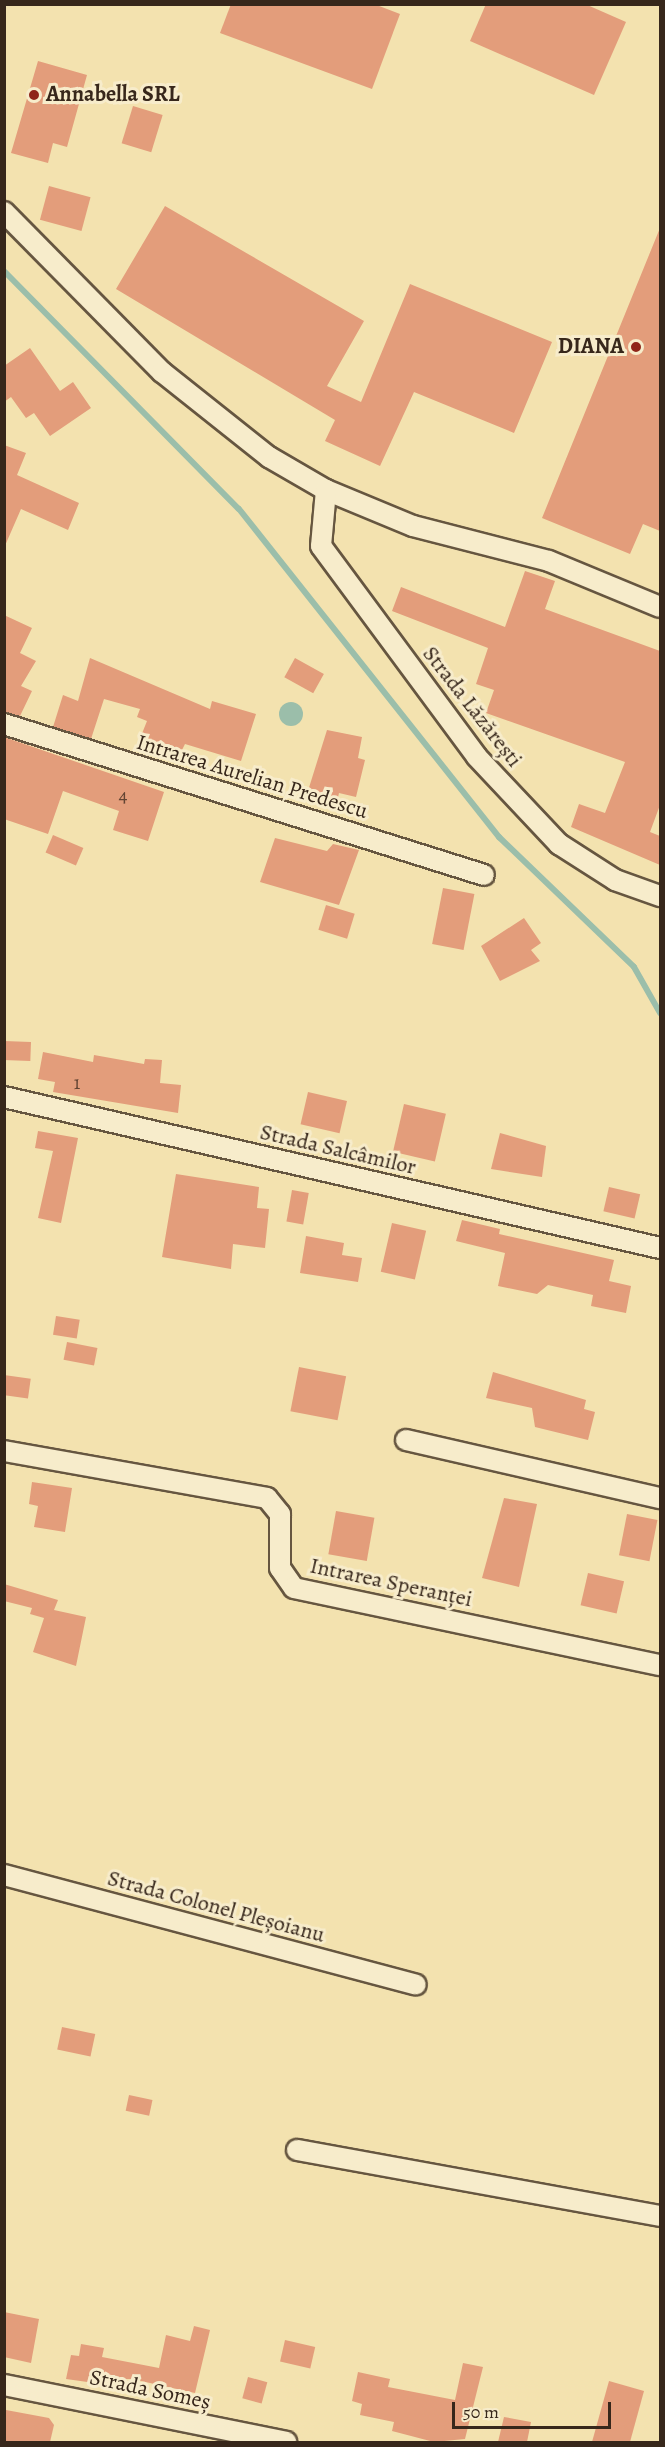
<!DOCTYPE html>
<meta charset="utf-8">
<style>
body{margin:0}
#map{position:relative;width:665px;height:2447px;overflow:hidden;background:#f3e2af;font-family:Alegreya,serif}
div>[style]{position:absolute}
.water>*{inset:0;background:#9bbeaa}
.round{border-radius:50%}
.stream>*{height:6px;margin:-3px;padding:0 3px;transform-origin:3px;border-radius:3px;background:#9bbeaa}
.building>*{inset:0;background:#e39d7b;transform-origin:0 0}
.roads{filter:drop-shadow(2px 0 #665640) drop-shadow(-2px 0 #665640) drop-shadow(0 2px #665640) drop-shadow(0 -2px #665640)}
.minor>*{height:20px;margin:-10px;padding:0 10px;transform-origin:10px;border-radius:10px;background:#f7eccb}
.dots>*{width:16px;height:16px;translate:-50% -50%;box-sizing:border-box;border:3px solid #f7eccb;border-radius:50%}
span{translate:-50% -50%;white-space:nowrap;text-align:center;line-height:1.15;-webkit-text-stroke:6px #f7eccb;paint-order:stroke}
.number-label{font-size:20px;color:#624433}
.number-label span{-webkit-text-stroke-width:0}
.poi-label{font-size:22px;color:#37271b;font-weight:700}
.left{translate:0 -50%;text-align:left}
.right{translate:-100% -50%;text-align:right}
.street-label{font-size:22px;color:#37271b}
.frame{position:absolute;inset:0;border:6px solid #37271b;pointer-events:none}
.scale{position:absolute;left:452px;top:2402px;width:159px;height:27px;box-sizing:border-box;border:3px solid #37271b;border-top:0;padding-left:8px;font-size:18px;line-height:21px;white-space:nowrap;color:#37271b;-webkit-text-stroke:4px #f7eccb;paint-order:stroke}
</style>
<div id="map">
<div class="water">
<i class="round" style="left:279px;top:702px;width:24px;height:24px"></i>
</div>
<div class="stream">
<i style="left:4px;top:271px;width:334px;rotate:45.4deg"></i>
<i style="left:239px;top:509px;width:419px;rotate:51.6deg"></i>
<i style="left:499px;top:837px;width:187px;rotate:43.9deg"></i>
<i style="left:634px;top:967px;width:53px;rotate:60.5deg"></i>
</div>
<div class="building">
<i style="clip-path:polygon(231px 4px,374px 4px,400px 14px,372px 89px,220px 33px)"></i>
<i style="clip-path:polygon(486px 4px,585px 4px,626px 22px,594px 95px,470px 41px)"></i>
<i style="clip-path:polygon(38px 61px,87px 75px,67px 147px,53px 143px,48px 163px,11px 153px)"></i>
<i style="left:133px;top:106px;width:31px;height:39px;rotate:17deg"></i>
<i style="left:49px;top:186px;width:43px;height:35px;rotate:15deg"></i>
<i style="clip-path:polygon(165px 206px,364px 321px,327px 386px,361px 402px,410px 284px,552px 342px,514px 433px,414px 392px,380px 466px,325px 441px,335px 420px,116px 289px)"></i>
<i style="clip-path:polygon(660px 228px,660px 531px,643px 524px,630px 554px,542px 518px)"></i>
<i style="clip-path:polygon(30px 348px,60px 391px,73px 382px,91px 408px,50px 436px,34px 413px,26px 418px,11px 397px,4px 402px,4px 366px)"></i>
<i style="clip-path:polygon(4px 445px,26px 453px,17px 475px,79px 503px,68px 530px,21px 509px,4px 548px)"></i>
<i style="clip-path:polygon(525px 571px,555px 581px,545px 609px,660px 651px,660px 805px,650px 832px,660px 836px,660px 865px,571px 827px,579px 804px,605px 813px,625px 762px,486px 713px,494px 690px,476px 684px,488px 648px,392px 611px,401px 587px,505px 627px)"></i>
<i style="clip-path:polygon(4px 615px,32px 628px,20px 653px,36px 661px,21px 686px,32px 691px,20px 716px,4px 712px)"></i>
<i style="clip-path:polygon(90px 658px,210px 709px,212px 701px,256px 714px,241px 761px,185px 744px,181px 752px,141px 736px,147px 721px,137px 717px,140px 709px,104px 699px,91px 739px,53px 727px,63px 695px,78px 701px)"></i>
<i style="left:295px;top:658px;width:33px;height:22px;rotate:29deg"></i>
<i style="clip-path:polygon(327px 730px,362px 737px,358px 758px,365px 760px,356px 797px,339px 793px,337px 802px,307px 794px)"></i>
<i style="clip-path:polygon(4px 737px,164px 792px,148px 841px,113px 830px,119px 811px,63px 791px,48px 834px,4px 819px)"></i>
<i style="left:53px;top:835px;width:33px;height:19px;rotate:23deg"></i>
<i style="clip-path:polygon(275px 838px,327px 851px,333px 844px,359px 850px,339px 905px,260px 882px)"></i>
<i style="left:443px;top:888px;width:32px;height:57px;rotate:11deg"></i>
<i style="left:326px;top:905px;width:30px;height:26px;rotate:17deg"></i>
<i style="clip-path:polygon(524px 918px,541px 943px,531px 950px,540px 961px,500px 981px,481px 946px)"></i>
<i style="left:4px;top:1041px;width:27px;height:19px;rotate:2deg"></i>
<i style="clip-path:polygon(43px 1052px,93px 1062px,94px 1055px,144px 1064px,145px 1059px,162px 1060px,160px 1083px,181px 1085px,178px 1113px,53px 1092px,55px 1082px,38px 1079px)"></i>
<i style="left:308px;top:1092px;width:40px;height:33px;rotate:13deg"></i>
<i style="left:404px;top:1104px;width:43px;height:49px;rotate:13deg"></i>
<i style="clip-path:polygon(38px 1131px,78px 1138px,61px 1223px,38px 1218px,53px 1151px,35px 1148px)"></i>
<i style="clip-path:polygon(500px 1133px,546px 1146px,542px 1177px,491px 1169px)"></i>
<i style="clip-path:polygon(176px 1174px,259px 1187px,257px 1208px,269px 1209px,265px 1248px,233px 1244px,231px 1269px,162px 1257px)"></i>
<i style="left:609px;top:1187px;width:32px;height:25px;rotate:13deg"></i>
<i style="left:292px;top:1190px;width:17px;height:32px;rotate:10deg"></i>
<i style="clip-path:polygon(462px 1220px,500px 1229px,499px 1234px,614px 1260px,609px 1281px,631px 1286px,626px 1313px,591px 1306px,593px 1295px,548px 1285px,537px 1294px,498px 1286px,505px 1253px,456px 1241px)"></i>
<i style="left:392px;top:1223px;width:35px;height:50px;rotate:13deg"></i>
<i style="clip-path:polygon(306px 1236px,344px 1243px,342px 1255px,362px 1258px,358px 1282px,300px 1273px)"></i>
<i style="left:56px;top:1316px;width:24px;height:19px;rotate:9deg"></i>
<i style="left:67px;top:1342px;width:31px;height:18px;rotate:11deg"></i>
<i style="left:299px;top:1367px;width:48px;height:45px;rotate:11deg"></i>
<i style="clip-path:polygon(493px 1372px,586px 1400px,584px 1409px,595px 1412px,588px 1440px,535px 1427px,532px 1408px,486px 1398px)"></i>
<i style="left:4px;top:1375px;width:27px;height:20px;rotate:8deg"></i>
<i style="clip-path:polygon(32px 1482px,72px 1488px,65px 1532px,34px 1527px,38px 1506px,29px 1504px)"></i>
<i style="clip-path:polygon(504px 1498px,537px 1504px,519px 1587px,482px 1578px)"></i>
<i style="left:336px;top:1511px;width:39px;height:44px;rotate:10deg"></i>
<i style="left:627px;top:1514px;width:31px;height:42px;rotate:11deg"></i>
<i style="left:588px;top:1573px;width:37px;height:33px;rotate:13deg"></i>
<i style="clip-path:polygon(4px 1584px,58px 1600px,54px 1610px,86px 1617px,76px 1666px,33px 1652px,44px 1618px,30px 1614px,32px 1608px,4px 1601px)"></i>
<i style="left:62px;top:2027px;width:34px;height:23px;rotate:12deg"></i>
<i style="left:129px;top:2095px;width:24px;height:16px;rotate:12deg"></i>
<i style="clip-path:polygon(4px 2312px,39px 2319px,31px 2363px,4px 2357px)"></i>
<i style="clip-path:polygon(194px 2326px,210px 2330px,195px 2393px,132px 2379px,117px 2379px,116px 2386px,66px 2379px,71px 2355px,79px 2356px,81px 2344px,104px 2348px,102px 2357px,159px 2368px,166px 2335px,190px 2341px)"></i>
<i style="left:285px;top:2340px;width:31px;height:22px;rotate:13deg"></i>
<i style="clip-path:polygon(463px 2363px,483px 2367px,465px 2439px,434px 2442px,392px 2431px,394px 2422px,360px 2415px,362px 2404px,352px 2401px,358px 2372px,390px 2379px,388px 2387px,455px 2400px)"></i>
<i style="left:248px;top:2377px;width:20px;height:22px;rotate:15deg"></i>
<i style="clip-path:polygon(609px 2381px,644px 2391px,630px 2442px,592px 2442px)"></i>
<i style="clip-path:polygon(6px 2410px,49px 2418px,54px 2425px,50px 2442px,4px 2442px)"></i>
<i style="clip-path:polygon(504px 2417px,531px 2422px,527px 2442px,498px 2442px)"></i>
</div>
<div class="roads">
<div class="minor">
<i style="left:4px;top:212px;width:225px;rotate:45.4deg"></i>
<i style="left:162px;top:372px;width:137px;rotate:38.5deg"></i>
<i style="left:269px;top:457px;width:66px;rotate:30.1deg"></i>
<i style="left:326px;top:490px;width:94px;rotate:22.5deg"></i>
<i style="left:413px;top:526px;width:140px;rotate:14.4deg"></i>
<i style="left:549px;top:561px;width:120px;rotate:22.5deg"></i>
<i style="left:326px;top:490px;width:56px;rotate:95.1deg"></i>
<i style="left:321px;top:546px;width:262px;rotate:53.5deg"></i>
<i style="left:477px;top:757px;width:120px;rotate:46.7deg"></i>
<i style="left:559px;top:844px;width:67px;rotate:32.7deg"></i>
<i style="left:615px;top:880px;width:48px;rotate:19.6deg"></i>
<i style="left:4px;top:724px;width:503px;rotate:17.46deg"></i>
<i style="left:4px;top:1097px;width:673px;rotate:12.96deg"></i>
<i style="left:406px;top:1440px;width:261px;rotate:12.9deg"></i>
<i style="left:4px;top:1451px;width:267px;rotate:10.1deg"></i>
<i style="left:267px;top:1498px;width:21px;rotate:51deg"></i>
<i style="left:280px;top:1514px;width:54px;rotate:90deg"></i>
<i style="left:280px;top:1568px;width:24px;rotate:55deg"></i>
<i style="left:294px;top:1588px;width:374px;rotate:11.9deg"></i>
<i style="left:4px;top:1875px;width:426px;rotate:14.9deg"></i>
<i style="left:297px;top:2150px;width:369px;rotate:10.3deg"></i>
<i style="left:4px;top:2385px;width:288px;rotate:11.4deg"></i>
</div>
</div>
<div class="dots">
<i style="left:34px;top:95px;background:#8f2418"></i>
<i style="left:636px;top:347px;background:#8f2418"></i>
</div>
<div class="number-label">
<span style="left:123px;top:795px">4</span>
<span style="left:77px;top:1082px">1</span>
</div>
<div class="poi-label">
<span class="left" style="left:46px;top:95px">Annabella SRL</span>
<span class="right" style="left:624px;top:347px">DIANA</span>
</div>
<div class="street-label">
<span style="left:472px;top:707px;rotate:52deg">Strada Lăzărești</span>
<span style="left:252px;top:777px;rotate:17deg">Intrarea Aurelian Predescu</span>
<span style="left:338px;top:1150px;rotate:13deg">Strada Salcâmilor</span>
<span style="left:391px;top:1583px;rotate:12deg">Intrarea Speranței</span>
<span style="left:216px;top:1907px;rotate:15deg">Strada Colonel Pleșoianu</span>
<span style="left:150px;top:2390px;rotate:12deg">Strada Someș</span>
</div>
<div class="frame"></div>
<div class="scale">50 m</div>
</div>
